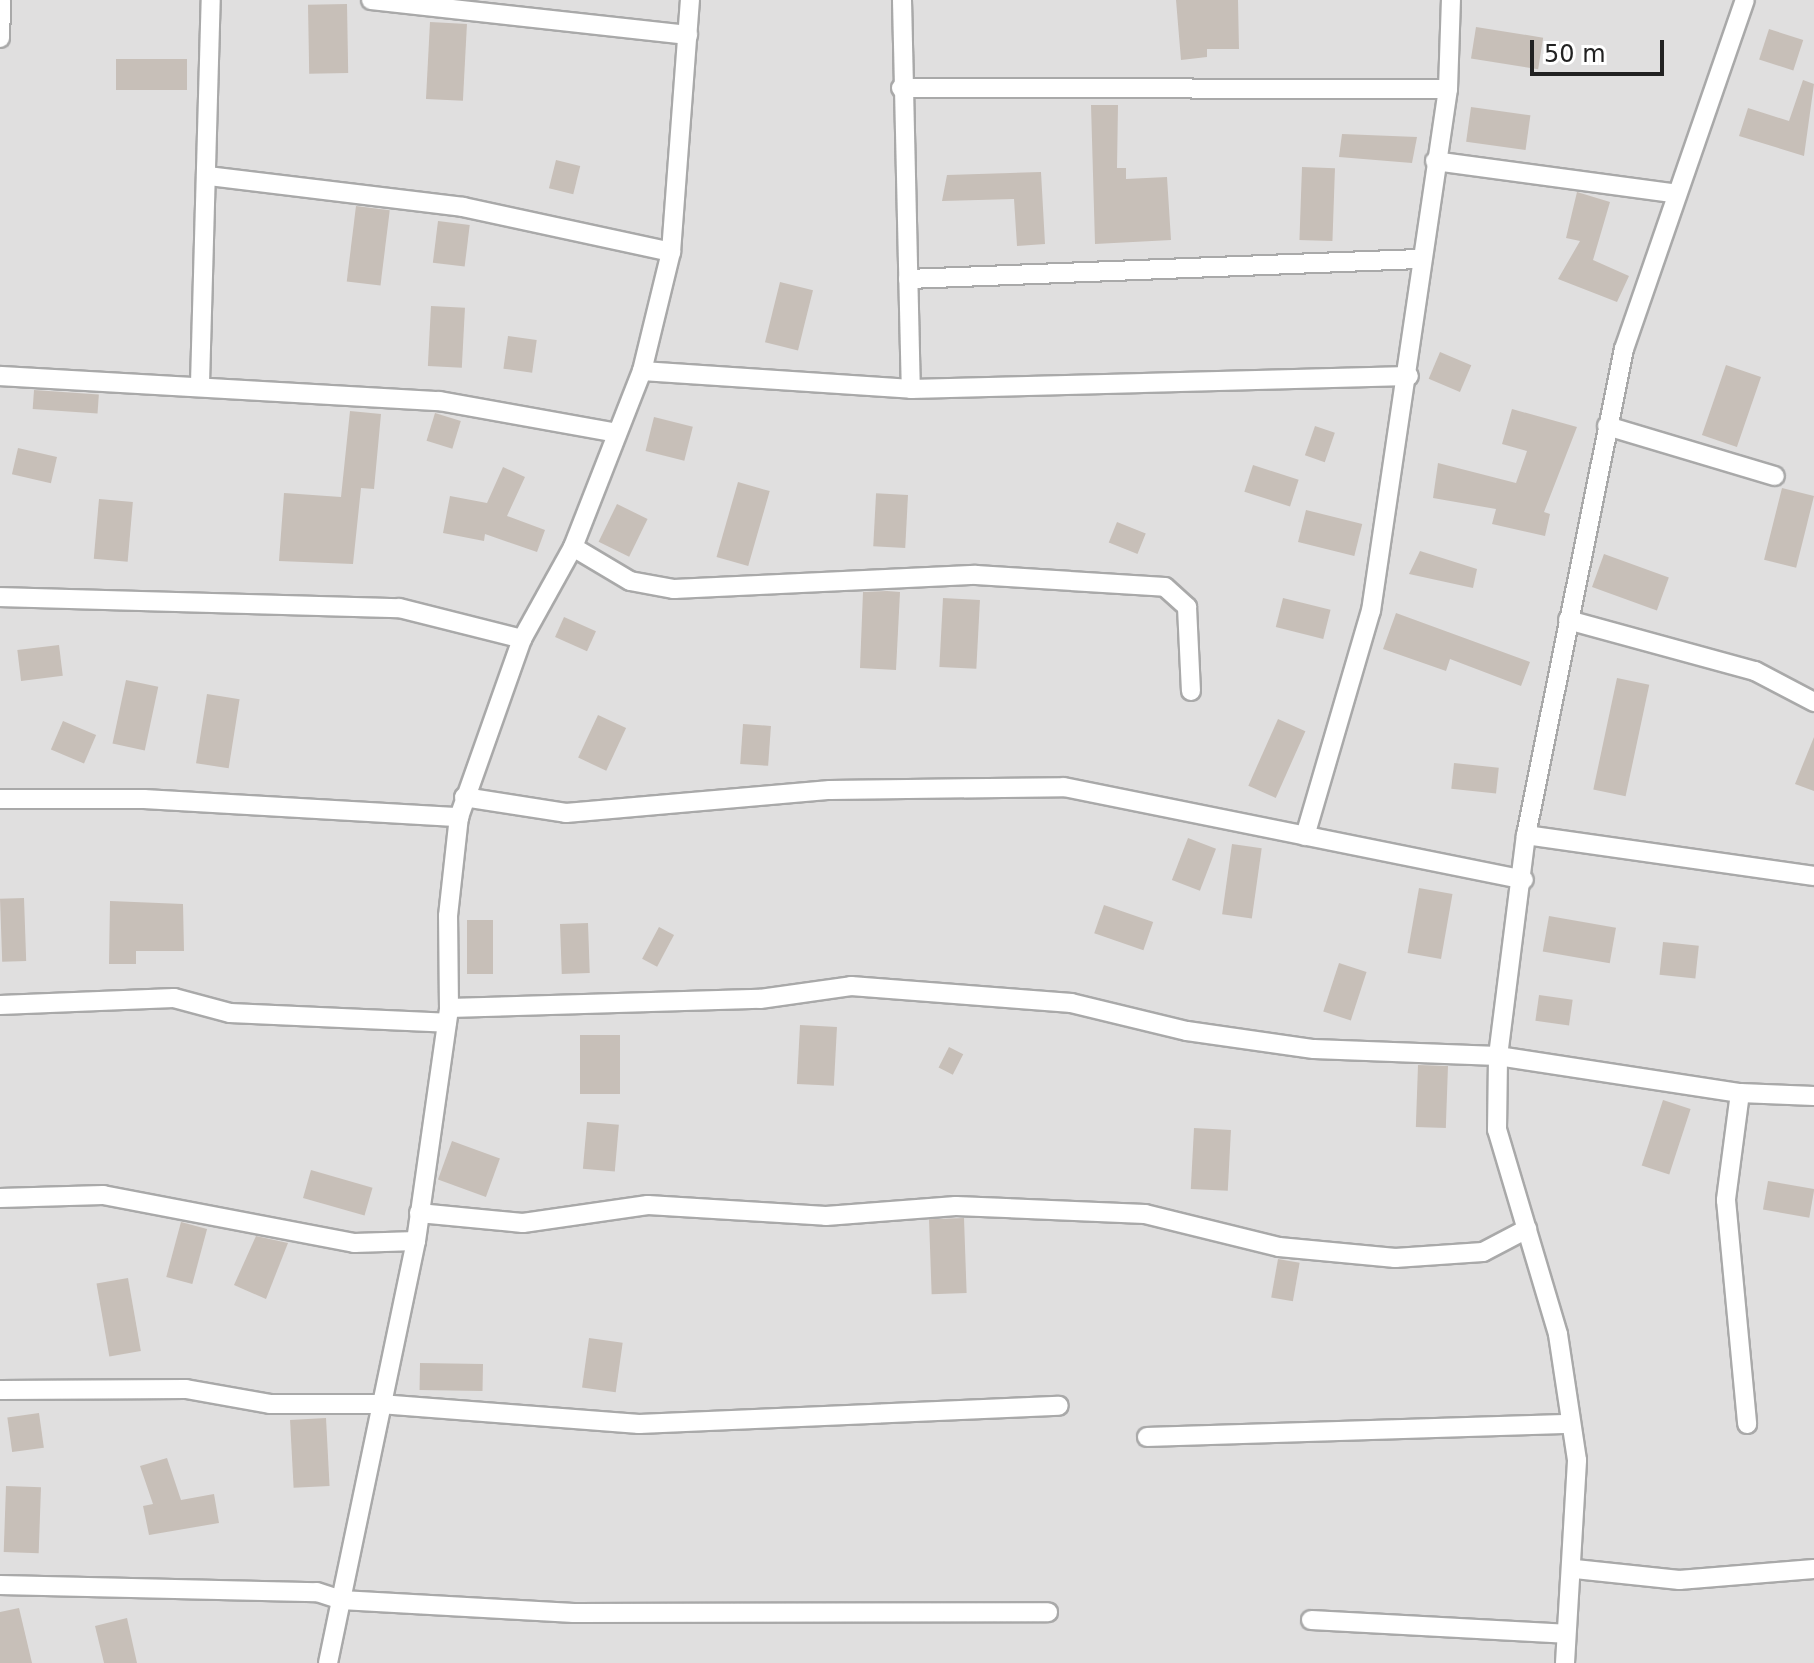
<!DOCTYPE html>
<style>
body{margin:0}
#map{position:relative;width:1814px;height:1663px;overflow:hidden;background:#f2efe9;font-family:"DejaVu Sans",sans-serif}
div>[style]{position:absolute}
.residential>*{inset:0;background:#e0dfdf;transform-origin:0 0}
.building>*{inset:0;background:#c7bfb8;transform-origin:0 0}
.roads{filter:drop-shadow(2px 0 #a9a9a9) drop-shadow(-2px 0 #a9a9a9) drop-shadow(0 2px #a9a9a9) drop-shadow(0 -2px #a9a9a9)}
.street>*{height:18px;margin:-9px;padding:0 9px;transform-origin:9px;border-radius:9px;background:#fff}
span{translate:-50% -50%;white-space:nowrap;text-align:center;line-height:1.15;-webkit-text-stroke:6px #fff;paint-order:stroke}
.scale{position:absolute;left:1530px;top:40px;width:134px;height:36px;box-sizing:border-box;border:4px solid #222;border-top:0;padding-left:10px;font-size:24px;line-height:28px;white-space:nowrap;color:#222;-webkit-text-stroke:6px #fff;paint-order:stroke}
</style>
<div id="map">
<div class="residential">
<i style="left:0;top:0;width:1814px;height:1663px"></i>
</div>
<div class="building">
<i style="clip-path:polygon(1176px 0,1238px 0,1239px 49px,1207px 49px,1207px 57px,1181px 60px)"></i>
<i style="left:347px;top:4px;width:69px;height:39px;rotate:89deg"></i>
<i style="left:430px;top:22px;width:37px;height:77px;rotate:3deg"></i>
<i style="left:1476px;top:27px;width:68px;height:32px;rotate:9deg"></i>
<i style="left:1769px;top:29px;width:36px;height:32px;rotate:18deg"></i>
<i style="left:116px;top:59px;width:71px;height:31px"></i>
<i style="clip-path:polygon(1803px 80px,1814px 84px,1804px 156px,1739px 136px,1748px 108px,1789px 121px)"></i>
<i style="clip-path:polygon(1091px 105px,1118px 105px,1117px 168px,1126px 168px,1126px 179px,1167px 177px,1171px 240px,1095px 244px)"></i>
<i style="left:1471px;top:107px;width:60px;height:35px;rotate:8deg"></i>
<i style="clip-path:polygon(1342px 134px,1417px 137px,1412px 163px,1339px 157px)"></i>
<i style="left:556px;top:160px;width:25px;height:29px;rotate:14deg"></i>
<i style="left:1302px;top:167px;width:33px;height:73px;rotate:2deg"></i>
<i style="clip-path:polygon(1041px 172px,1045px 244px,1017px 246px,1014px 199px,942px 201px,947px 175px)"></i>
<i style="clip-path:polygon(1577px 192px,1610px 202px,1593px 260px,1629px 276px,1617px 302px,1558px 279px,1580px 241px,1566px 238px)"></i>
<i style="left:356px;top:206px;width:34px;height:76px;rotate:7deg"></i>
<i style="left:438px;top:221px;width:32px;height:42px;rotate:7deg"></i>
<i style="left:780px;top:282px;width:34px;height:62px;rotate:14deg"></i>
<i style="left:431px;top:306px;width:34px;height:60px;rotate:3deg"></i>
<i style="left:508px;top:336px;width:29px;height:33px;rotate:8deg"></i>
<i style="left:1440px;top:352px;width:34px;height:29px;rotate:23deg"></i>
<i style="left:1726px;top:365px;width:37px;height:74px;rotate:19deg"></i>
<i style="left:34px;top:390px;width:65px;height:19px;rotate:4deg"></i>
<i style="clip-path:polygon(1512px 409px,1577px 427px,1544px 512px,1550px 514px,1545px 536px,1492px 524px,1496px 509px,1433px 498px,1438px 463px,1516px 483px,1527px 451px,1502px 444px)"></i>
<i style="clip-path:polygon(350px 411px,381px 414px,374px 489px,361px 488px,353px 564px,279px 561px,284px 493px,341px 497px)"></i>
<i style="left:435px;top:413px;width:27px;height:29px;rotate:17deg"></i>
<i style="left:654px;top:417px;width:40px;height:35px;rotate:14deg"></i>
<i style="left:1315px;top:426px;width:21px;height:31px;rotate:19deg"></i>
<i style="left:18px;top:448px;width:40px;height:27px;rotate:13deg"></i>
<i style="left:1253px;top:465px;width:48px;height:28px;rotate:18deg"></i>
<i style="clip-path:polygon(503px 467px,525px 477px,507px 516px,545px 530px,537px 552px,485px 534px,484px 541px,443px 533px,450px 496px,487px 503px)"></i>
<i style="left:738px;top:482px;width:33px;height:78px;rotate:16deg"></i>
<i style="left:1782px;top:488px;width:33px;height:74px;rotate:14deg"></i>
<i style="left:908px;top:495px;width:53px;height:32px;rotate:93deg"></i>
<i style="left:99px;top:499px;width:34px;height:60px;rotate:5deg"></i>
<i style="left:617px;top:504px;width:34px;height:42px;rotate:26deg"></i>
<i style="left:1306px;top:510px;width:58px;height:33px;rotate:14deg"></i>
<i style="left:1117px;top:522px;width:31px;height:22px;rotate:22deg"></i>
<i style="clip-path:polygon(1420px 551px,1477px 569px,1473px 588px,1409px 574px)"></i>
<i style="left:1604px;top:554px;width:69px;height:35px;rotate:20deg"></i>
<i style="clip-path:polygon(887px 591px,900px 592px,896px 670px,860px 668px,863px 592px)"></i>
<i style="left:943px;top:598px;width:37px;height:69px;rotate:3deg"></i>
<i style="left:1283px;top:598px;width:49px;height:30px;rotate:14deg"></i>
<i style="clip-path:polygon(1396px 613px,1530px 662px,1521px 686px,1450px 659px,1446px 671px,1383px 649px)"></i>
<i style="left:564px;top:617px;width:35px;height:22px;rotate:24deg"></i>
<i style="left:59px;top:645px;width:31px;height:42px;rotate:83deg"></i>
<i style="left:1617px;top:678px;width:33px;height:114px;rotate:12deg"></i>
<i style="left:126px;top:680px;width:33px;height:65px;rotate:12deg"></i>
<i style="left:207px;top:694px;width:33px;height:70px;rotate:9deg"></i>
<i style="left:598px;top:715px;width:31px;height:47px;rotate:25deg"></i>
<i style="left:1278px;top:719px;width:30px;height:73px;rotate:24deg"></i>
<i style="left:63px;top:721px;width:36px;height:31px;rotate:23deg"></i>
<i style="left:743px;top:724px;width:28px;height:40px;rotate:4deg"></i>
<i style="clip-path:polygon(1814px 737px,1814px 791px,1795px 784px)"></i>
<i style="left:1454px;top:763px;width:45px;height:26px;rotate:6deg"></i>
<i style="left:1188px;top:838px;width:30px;height:45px;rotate:21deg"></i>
<i style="left:1232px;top:844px;width:30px;height:71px;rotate:8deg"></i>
<i style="left:1419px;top:888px;width:34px;height:66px;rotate:10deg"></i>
<i style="left:24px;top:898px;width:63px;height:24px;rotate:88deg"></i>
<i style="clip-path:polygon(110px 901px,183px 904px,184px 951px,136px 951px,136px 964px,109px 964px)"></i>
<i style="left:1104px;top:905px;width:52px;height:30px;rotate:19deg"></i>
<i style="left:1549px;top:916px;width:68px;height:36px;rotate:10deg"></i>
<i style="left:467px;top:920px;width:26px;height:54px"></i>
<i style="left:588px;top:923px;width:50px;height:28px;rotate:88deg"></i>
<i style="left:659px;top:927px;width:17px;height:36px;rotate:28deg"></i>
<i style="left:1663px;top:942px;width:36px;height:33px;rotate:6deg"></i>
<i style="left:1339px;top:963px;width:29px;height:51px;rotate:18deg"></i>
<i style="left:1539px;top:995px;width:34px;height:26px;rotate:8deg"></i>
<i style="left:800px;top:1025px;width:37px;height:59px;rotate:3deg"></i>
<i style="left:580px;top:1035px;width:40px;height:59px"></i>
<i style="left:949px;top:1047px;width:16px;height:23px;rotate:27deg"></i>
<i style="left:1418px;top:1065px;width:30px;height:62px;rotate:2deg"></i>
<i style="left:1663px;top:1100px;width:29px;height:69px;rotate:18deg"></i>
<i style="left:587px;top:1122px;width:32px;height:47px;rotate:5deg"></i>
<i style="left:1194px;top:1128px;width:37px;height:61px;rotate:3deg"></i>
<i style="left:452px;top:1141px;width:51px;height:41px;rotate:20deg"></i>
<i style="left:311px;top:1170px;width:64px;height:29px;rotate:16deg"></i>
<i style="left:1768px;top:1181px;width:47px;height:29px;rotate:10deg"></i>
<i style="left:964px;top:1218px;width:75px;height:35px;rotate:88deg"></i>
<i style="left:181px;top:1222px;width:27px;height:57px;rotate:15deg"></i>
<i style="clip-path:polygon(256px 1236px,288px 1243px,266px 1299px,234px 1285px)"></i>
<i style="left:1278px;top:1259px;width:22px;height:39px;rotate:10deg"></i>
<i style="left:128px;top:1278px;width:74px;height:32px;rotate:80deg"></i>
<i style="left:589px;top:1338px;width:34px;height:50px;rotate:8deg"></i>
<i style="left:420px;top:1363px;width:63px;height:27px;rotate:1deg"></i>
<i style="left:39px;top:1413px;width:35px;height:32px;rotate:82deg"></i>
<i style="left:326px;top:1418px;width:68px;height:36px;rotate:87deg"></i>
<i style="clip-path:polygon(167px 1458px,181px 1500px,214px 1494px,219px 1523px,149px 1535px,143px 1506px,153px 1504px,140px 1466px)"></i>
<i style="left:6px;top:1486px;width:35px;height:66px;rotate:2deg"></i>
<i style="clip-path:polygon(19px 1608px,32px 1663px,0 1663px,0 1612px)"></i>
<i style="clip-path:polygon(127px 1618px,137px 1663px,104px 1663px,95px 1626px)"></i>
</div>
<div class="roads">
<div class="street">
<i style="left:371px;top:0;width:319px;rotate:6.3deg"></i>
<i style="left:902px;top:0;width:389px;rotate:88.7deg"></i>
<i style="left:0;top:38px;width:38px;rotate:-88deg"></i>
<i style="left:901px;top:88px;width:547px;rotate:0.1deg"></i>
<i style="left:1435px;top:161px;width:240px;rotate:7.7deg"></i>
<i style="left:208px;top:176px;width:257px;rotate:6.9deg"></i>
<i style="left:463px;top:207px;width:213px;rotate:12.2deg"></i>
<i style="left:908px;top:279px;width:512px;rotate:-2.24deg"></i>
<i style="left:642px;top:371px;width:270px;rotate:3.8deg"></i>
<i style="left:911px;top:389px;width:498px;rotate:-1.5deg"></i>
<i style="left:0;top:376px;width:440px;rotate:3.3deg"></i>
<i style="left:439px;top:401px;width:180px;rotate:10.2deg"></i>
<i style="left:200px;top:383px;width:383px;rotate:-88.4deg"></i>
<i style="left:1607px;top:426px;width:175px;rotate:16.6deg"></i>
<i style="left:573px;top:547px;width:66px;rotate:30.8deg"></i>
<i style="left:630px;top:581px;width:45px;rotate:10.3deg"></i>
<i style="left:674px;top:589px;width:302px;rotate:-2.7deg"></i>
<i style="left:976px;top:575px;width:189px;rotate:3.6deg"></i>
<i style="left:1165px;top:587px;width:30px;rotate:42deg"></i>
<i style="left:1187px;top:607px;width:84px;rotate:87.3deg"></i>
<i style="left:0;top:597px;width:399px;rotate:1.6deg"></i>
<i style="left:399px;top:608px;width:127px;rotate:14.1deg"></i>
<i style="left:1568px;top:620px;width:194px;rotate:15.3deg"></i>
<i style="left:1755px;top:671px;width:67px;rotate:27.7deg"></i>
<i style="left:464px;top:797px;width:103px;rotate:8.9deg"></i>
<i style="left:566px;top:813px;width:265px;rotate:-5deg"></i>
<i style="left:830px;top:790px;width:234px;rotate:-0.7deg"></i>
<i style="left:1064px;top:787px;width:469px;rotate:11.4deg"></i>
<i style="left:0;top:799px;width:144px"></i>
<i style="left:144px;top:799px;width:316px;rotate:3.3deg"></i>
<i style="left:1526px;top:835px;width:291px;rotate:8.1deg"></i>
<i style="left:1305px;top:836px;width:234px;rotate:-73.7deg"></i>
<i style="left:1371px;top:611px;width:528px;rotate:-81.61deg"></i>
<i style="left:1448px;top:89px;width:89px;rotate:-88.1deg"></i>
<i style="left:0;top:1005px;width:174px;rotate:-2.3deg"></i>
<i style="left:174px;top:998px;width:58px;rotate:15deg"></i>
<i style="left:230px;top:1013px;width:217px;rotate:2.6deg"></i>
<i style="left:449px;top:1008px;width:311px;rotate:-1.7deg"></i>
<i style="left:760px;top:999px;width:92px;rotate:-8.1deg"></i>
<i style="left:851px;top:986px;width:221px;rotate:4.4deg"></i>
<i style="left:1071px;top:1003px;width:119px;rotate:13.6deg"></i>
<i style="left:1187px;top:1031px;width:128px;rotate:8.1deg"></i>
<i style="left:1314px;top:1049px;width:184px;rotate:2.2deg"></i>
<i style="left:1498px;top:1056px;width:245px;rotate:8.7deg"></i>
<i style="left:1740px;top:1093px;width:74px;rotate:2.3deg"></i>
<i style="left:1740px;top:1093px;width:108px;rotate:97.5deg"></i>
<i style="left:1726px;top:1200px;width:225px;rotate:84.6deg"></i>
<i style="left:0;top:1198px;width:103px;rotate:-1.7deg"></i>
<i style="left:103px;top:1195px;width:256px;rotate:10.8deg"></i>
<i style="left:354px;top:1243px;width:62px;rotate:-1.8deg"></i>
<i style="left:419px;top:1213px;width:104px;rotate:5.5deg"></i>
<i style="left:523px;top:1223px;width:126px;rotate:-8.2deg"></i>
<i style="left:648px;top:1205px;width:178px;rotate:3.5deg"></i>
<i style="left:826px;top:1216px;width:130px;rotate:-4.4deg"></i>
<i style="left:956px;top:1206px;width:189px;rotate:2.4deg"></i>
<i style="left:1145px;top:1214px;width:138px;rotate:13.8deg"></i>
<i style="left:1279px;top:1247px;width:117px;rotate:5.4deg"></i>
<i style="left:1395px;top:1258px;width:88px;rotate:-3.9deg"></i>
<i style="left:1483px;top:1252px;width:50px;rotate:-27.6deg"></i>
<i style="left:0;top:1390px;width:186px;rotate:-0.3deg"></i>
<i style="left:186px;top:1389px;width:85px;rotate:10.1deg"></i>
<i style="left:270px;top:1404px;width:110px"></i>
<i style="left:380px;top:1404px;width:260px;rotate:4.4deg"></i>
<i style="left:639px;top:1424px;width:420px;rotate:-2.5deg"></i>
<i style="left:1147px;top:1437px;width:424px;rotate:-1.8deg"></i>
<i style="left:1575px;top:1569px;width:105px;rotate:6deg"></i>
<i style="left:1679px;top:1580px;width:135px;rotate:-4.7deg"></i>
<i style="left:0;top:1585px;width:317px;rotate:1.3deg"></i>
<i style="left:317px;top:1592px;width:25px;rotate:18deg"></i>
<i style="left:341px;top:1600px;width:367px;rotate:-78.2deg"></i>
<i style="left:416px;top:1241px;width:235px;rotate:-81.9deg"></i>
<i style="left:449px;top:1008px;width:92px;rotate:-90.6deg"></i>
<i style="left:448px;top:916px;width:100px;rotate:-83.7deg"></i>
<i style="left:459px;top:817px;width:189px;rotate:-70.5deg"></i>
<i style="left:522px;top:639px;width:105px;rotate:-61deg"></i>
<i style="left:573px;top:547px;width:189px;rotate:-68.6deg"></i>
<i style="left:642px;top:371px;width:122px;rotate:-76.3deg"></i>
<i style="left:671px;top:252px;width:253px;rotate:-85.7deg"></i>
<i style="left:1311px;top:1620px;width:255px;rotate:3.1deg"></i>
<i style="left:328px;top:1663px;width:64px;rotate:-78.3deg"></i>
<i style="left:341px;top:1600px;width:233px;rotate:3.2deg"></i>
<i style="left:574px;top:1613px;width:474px;rotate:-0.1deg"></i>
<i style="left:1565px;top:1663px;width:203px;rotate:-86.6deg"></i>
<i style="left:1577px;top:1460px;width:127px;rotate:-98.6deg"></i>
<i style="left:1558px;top:1334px;width:213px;rotate:-106.6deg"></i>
<i style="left:1497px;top:1130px;width:74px;rotate:-89.2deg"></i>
<i style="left:1498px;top:1056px;width:223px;rotate:-82.8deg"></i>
<i style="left:1526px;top:835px;width:496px;rotate:-78.6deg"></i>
<i style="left:1624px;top:349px;width:369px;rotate:-70.9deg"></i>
</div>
</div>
<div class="scale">50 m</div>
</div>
